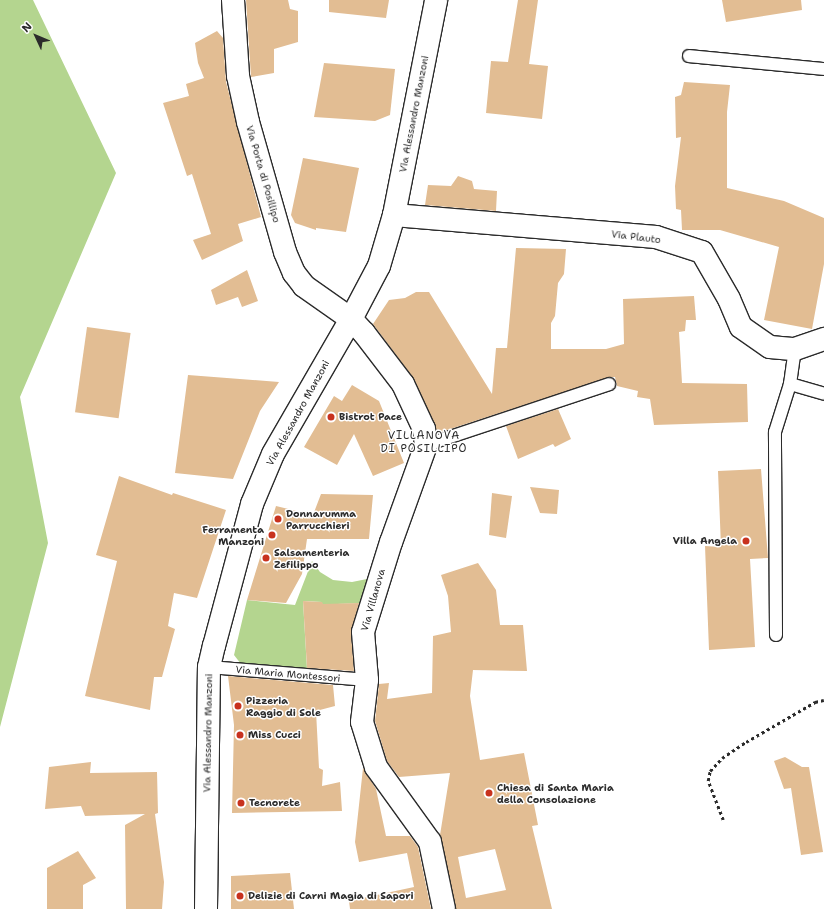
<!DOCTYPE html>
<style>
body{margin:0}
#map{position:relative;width:824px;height:909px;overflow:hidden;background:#fff;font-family:"Shantell Sans",sans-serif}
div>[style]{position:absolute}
.green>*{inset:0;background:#b4d58f}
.building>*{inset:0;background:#e2bd93;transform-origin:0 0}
.path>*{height:2.5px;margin-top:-1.25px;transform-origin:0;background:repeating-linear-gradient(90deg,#2b2b2b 0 3px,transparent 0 6px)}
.roads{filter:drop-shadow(1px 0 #2b2b2b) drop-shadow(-1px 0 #2b2b2b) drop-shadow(0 1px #2b2b2b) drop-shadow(0 -1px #2b2b2b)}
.service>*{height:12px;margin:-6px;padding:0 6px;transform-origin:6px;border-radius:6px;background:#fff}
.minor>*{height:22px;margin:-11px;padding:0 11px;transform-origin:11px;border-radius:11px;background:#fff}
.tertiary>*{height:22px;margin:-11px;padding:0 11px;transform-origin:11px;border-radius:11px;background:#fff}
.dots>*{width:11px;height:11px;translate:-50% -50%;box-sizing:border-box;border:2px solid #fff;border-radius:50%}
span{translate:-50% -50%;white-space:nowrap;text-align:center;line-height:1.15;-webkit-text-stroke:3px #fff;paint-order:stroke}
.street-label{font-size:10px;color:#2b2b2b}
.poi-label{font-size:10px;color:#2b2b2b;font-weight:700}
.left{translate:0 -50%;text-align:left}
.right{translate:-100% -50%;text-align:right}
.neighbourhood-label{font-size:11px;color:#2b2b2b;letter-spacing:1px}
.north{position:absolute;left:16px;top:16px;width:40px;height:40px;-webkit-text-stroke:3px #fff;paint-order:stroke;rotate:314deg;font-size:11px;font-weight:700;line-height:16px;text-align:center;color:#2b2b2b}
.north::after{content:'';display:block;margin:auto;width:14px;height:18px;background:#2b2b2b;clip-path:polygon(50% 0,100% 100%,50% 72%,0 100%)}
</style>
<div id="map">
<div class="green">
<i style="clip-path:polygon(0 0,33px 0,116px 173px,20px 397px,48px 543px,0 727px)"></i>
<i style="clip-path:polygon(312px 561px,320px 572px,333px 580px,352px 582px,367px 579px,363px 603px,337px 604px,323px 636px,322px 602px,303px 601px,307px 669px,241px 664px,234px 655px,247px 600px,295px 605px)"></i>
</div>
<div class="building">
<i style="clip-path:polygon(246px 0,288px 0,290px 9px,298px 11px,298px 42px,274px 49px,274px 73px,251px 77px)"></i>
<i style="clip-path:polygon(329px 0,389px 0,386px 18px,329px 12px)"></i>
<i style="clip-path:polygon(518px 0,538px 0,529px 64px,548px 66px,542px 119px,486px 113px,491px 61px,508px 62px)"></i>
<i style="clip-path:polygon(722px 0,801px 0,802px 10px,726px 22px)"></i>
<i style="clip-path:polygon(217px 31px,223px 38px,226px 82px,261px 217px,238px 224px,243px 241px,202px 260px,193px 240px,211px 234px,192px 174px,187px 176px,163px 103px,189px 96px,186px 84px,204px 78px,198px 63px,195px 43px)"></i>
<i style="clip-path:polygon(324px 63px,395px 69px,390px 115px,375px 121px,314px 117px)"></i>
<i style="clip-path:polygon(684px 82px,730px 85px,727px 112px,727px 188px,784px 201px,824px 218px,824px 264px,812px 329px,764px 320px,779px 247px,720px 230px,682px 230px,681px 210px,676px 209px,675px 186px,681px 137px,676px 138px,675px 97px,681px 95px)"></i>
<i style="clip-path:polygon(303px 158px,359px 168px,346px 232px,316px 228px,316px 230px,295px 223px,291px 215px)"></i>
<i style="clip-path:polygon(458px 176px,472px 181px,474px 189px,497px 191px,496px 211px,425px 205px,428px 185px,451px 186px)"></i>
<i style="clip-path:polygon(516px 248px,566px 249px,564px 274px,558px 283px,555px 316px,551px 323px,551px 349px,606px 349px,624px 344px,623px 299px,694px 296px,696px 320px,686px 320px,685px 331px,679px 332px,682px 383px,747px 384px,748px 422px,654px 425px,650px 399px,637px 397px,638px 391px,617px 386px,615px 377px,610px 377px,438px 433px,414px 379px,373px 324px,389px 300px,405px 298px,416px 292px,429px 292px,492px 394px,496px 348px,507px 348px)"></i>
<i style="clip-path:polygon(247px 270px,258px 301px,242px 307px,238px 297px,216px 305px,211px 290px)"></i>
<i style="left:87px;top:327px;width:44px;height:86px;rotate:8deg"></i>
<i style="clip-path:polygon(188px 375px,279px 382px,260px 411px,233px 479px,175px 473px)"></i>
<i style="clip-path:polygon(352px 385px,379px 401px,404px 463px,373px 476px,354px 434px,337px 465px,304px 447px,334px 396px,342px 401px)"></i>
<i style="clip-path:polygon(558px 409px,571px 439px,555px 447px,553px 444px,518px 459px,506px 426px)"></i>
<i style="clip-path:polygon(761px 469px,768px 558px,750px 559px,755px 647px,709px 650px,705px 546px,721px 547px,718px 471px)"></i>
<i style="clip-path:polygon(119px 476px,172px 495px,173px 493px,226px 510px,197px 598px,174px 593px,168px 626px,175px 629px,162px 677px,154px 677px,150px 710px,85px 696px,117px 561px,96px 555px)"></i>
<i style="clip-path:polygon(530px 487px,559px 490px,557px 514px,540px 513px)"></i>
<i style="clip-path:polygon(492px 493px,512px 496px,506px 538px,489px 535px)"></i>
<i style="clip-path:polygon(321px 494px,373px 495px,369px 539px,307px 539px,302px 574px,286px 603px,247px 600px,276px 506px,313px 515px)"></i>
<i style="clip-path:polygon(evenodd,478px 563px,496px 590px,500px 625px,523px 625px,527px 671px,473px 670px,470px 696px,480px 760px,524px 753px,538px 825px,532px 826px,552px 909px,456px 909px,440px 835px,450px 773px,399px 777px,387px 761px,375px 721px,379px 684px,389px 683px,387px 699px,432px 693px,433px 636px,451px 632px,448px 596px,441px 575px,478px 563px,495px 849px,506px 890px,466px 898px,458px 857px,495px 849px)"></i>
<i style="clip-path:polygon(303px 601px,322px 602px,323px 604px,359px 603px,351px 633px,354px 671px,307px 668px)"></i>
<i style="clip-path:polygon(228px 676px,333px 685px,335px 706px,316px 711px,319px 768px,323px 770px,322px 786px,340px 782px,342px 811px,232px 813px,234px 725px)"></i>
<i style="clip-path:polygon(785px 757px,802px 767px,809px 767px,823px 852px,801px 855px,791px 788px,784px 789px,774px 761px)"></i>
<i style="clip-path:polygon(91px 762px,90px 773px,157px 772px,158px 813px,155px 814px,164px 882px,162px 909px,126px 909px,125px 825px,145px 814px,85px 816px,81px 806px,45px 809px,49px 767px)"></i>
<i style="clip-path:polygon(363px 768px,376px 789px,386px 836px,410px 836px,418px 847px,431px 909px,350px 909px,349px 901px,414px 887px,407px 853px,359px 862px,355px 842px)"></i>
<i style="clip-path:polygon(78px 851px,96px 878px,83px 885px,83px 909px,47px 909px,47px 868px)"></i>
<i style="clip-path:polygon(290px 873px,294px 909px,231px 909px,231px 876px)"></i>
</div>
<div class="path">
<i style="left:723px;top:820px;width:42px;rotate:-111deg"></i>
<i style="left:708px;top:781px;width:10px;rotate:-79deg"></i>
<i style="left:710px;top:771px;width:18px;rotate:-47deg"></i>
<i style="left:722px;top:758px;width:29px;rotate:-34deg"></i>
<i style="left:746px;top:742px;width:80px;rotate:-30.1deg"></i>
<i style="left:815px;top:702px;width:9px;rotate:-13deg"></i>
</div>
<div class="roads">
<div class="service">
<i style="left:689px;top:56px;width:136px;rotate:5.5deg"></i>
<i style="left:790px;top:384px;width:35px;rotate:16deg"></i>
<i style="left:426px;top:445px;width:193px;rotate:-18.4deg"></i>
<i style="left:776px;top:635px;width:203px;rotate:-90.3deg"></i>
<i style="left:775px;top:432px;width:50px;rotate:-72.6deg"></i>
<i style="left:790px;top:384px;width:35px;rotate:-82deg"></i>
<i style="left:209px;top:667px;width:159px;rotate:4.7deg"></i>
</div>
<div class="minor">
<i style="left:233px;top:0;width:76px;rotate:86.2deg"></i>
<i style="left:238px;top:76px;width:47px;rotate:77.7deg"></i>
<i style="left:248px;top:122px;width:135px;rotate:74.1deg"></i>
<i style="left:285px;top:252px;width:23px;rotate:67deg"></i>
<i style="left:294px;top:273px;width:16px;rotate:52deg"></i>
<i style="left:304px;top:286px;width:57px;rotate:35.1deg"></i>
<i style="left:351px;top:319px;width:19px;rotate:47deg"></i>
<i style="left:364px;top:333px;width:64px;rotate:52.6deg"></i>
<i style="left:403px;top:384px;width:50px;rotate:65deg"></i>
<i style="left:424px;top:429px;width:16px;rotate:83deg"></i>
<i style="left:426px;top:445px;width:103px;rotate:109.8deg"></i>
<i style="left:391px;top:542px;width:94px;rotate:107.3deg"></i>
<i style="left:363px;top:632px;width:48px;rotate:85.2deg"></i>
<i style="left:367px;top:680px;width:42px;rotate:96.8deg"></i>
<i style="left:362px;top:722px;width:47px;rotate:72.7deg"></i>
<i style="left:376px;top:767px;width:92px;rotate:54.2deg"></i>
<i style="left:430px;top:842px;width:68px;rotate:78.2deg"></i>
<i style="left:394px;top:215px;width:263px;rotate:4.8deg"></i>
<i style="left:656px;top:237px;width:48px;rotate:18.1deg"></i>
<i style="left:702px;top:252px;width:54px;rotate:60.1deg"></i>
<i style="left:729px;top:299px;width:30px;rotate:67deg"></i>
<i style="left:741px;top:327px;width:35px;rotate:35deg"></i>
<i style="left:770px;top:347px;width:25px;rotate:5deg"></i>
<i style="left:795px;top:349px;width:31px;rotate:-19deg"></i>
</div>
<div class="tertiary">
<i style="left:206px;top:909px;width:242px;rotate:-89.3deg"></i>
<i style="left:209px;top:667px;width:22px;rotate:-77deg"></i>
<i style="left:214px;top:646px;width:147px;rotate:-75deg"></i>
<i style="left:252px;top:504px;width:54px;rotate:-67.2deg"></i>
<i style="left:273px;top:454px;width:156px;rotate:-60deg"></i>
<i style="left:351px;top:319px;width:60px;rotate:-62.2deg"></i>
<i style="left:379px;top:266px;width:53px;rotate:-73.6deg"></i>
<i style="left:394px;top:215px;width:219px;rotate:-78.9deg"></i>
</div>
</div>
<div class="dots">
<i style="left:331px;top:417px;background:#c8321e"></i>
<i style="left:278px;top:519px;background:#c8321e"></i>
<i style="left:272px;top:535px;background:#c8321e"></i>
<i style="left:746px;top:541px;background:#c8321e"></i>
<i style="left:266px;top:558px;background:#c8321e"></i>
<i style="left:238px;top:706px;background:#c8321e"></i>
<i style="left:240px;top:735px;background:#c8321e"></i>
<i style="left:489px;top:793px;background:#c8321e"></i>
<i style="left:241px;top:803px;background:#c8321e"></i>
<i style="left:240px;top:896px;background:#c8321e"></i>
</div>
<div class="street-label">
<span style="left:414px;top:114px;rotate:-79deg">Via Alessandro Manzoni</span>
<span style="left:263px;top:174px;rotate:74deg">Via Porta di Posillipo</span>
<span style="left:636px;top:237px;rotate:7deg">Via Plauto</span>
<span style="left:298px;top:413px;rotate:-61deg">Via Alessandro Manzoni</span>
<span style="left:373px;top:600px;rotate:-74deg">Via Villanova</span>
<span style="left:288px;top:674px;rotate:5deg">Via Maria Montessori</span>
<span style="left:208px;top:733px;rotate:-89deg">Via Alessandro Manzoni</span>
</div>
<div class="poi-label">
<span class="left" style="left:339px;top:417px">Bistrot Pace</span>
<span class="left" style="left:286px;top:519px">Donnarumma<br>Parrucchieri</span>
<span class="right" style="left:264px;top:535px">Ferramenta<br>Manzoni</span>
<span class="right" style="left:737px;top:541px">Villa Angela</span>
<span class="left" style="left:274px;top:558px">Salsamenteria<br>Zefilippo</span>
<span class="left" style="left:246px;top:706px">Pizzeria<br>Raggio di Sole</span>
<span class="left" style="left:248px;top:735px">Miss Cucci</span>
<span class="left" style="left:497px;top:793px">Chiesa di Santa Maria<br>della Consolazione</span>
<span class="left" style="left:249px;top:803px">Tecnorete</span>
<span class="left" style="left:248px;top:896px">Delizie di Carni Magia di Sapori</span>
</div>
<div class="neighbourhood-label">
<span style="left:424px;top:443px">VILLANOVA<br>DI POSILLIPO</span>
</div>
<div class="north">N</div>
</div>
